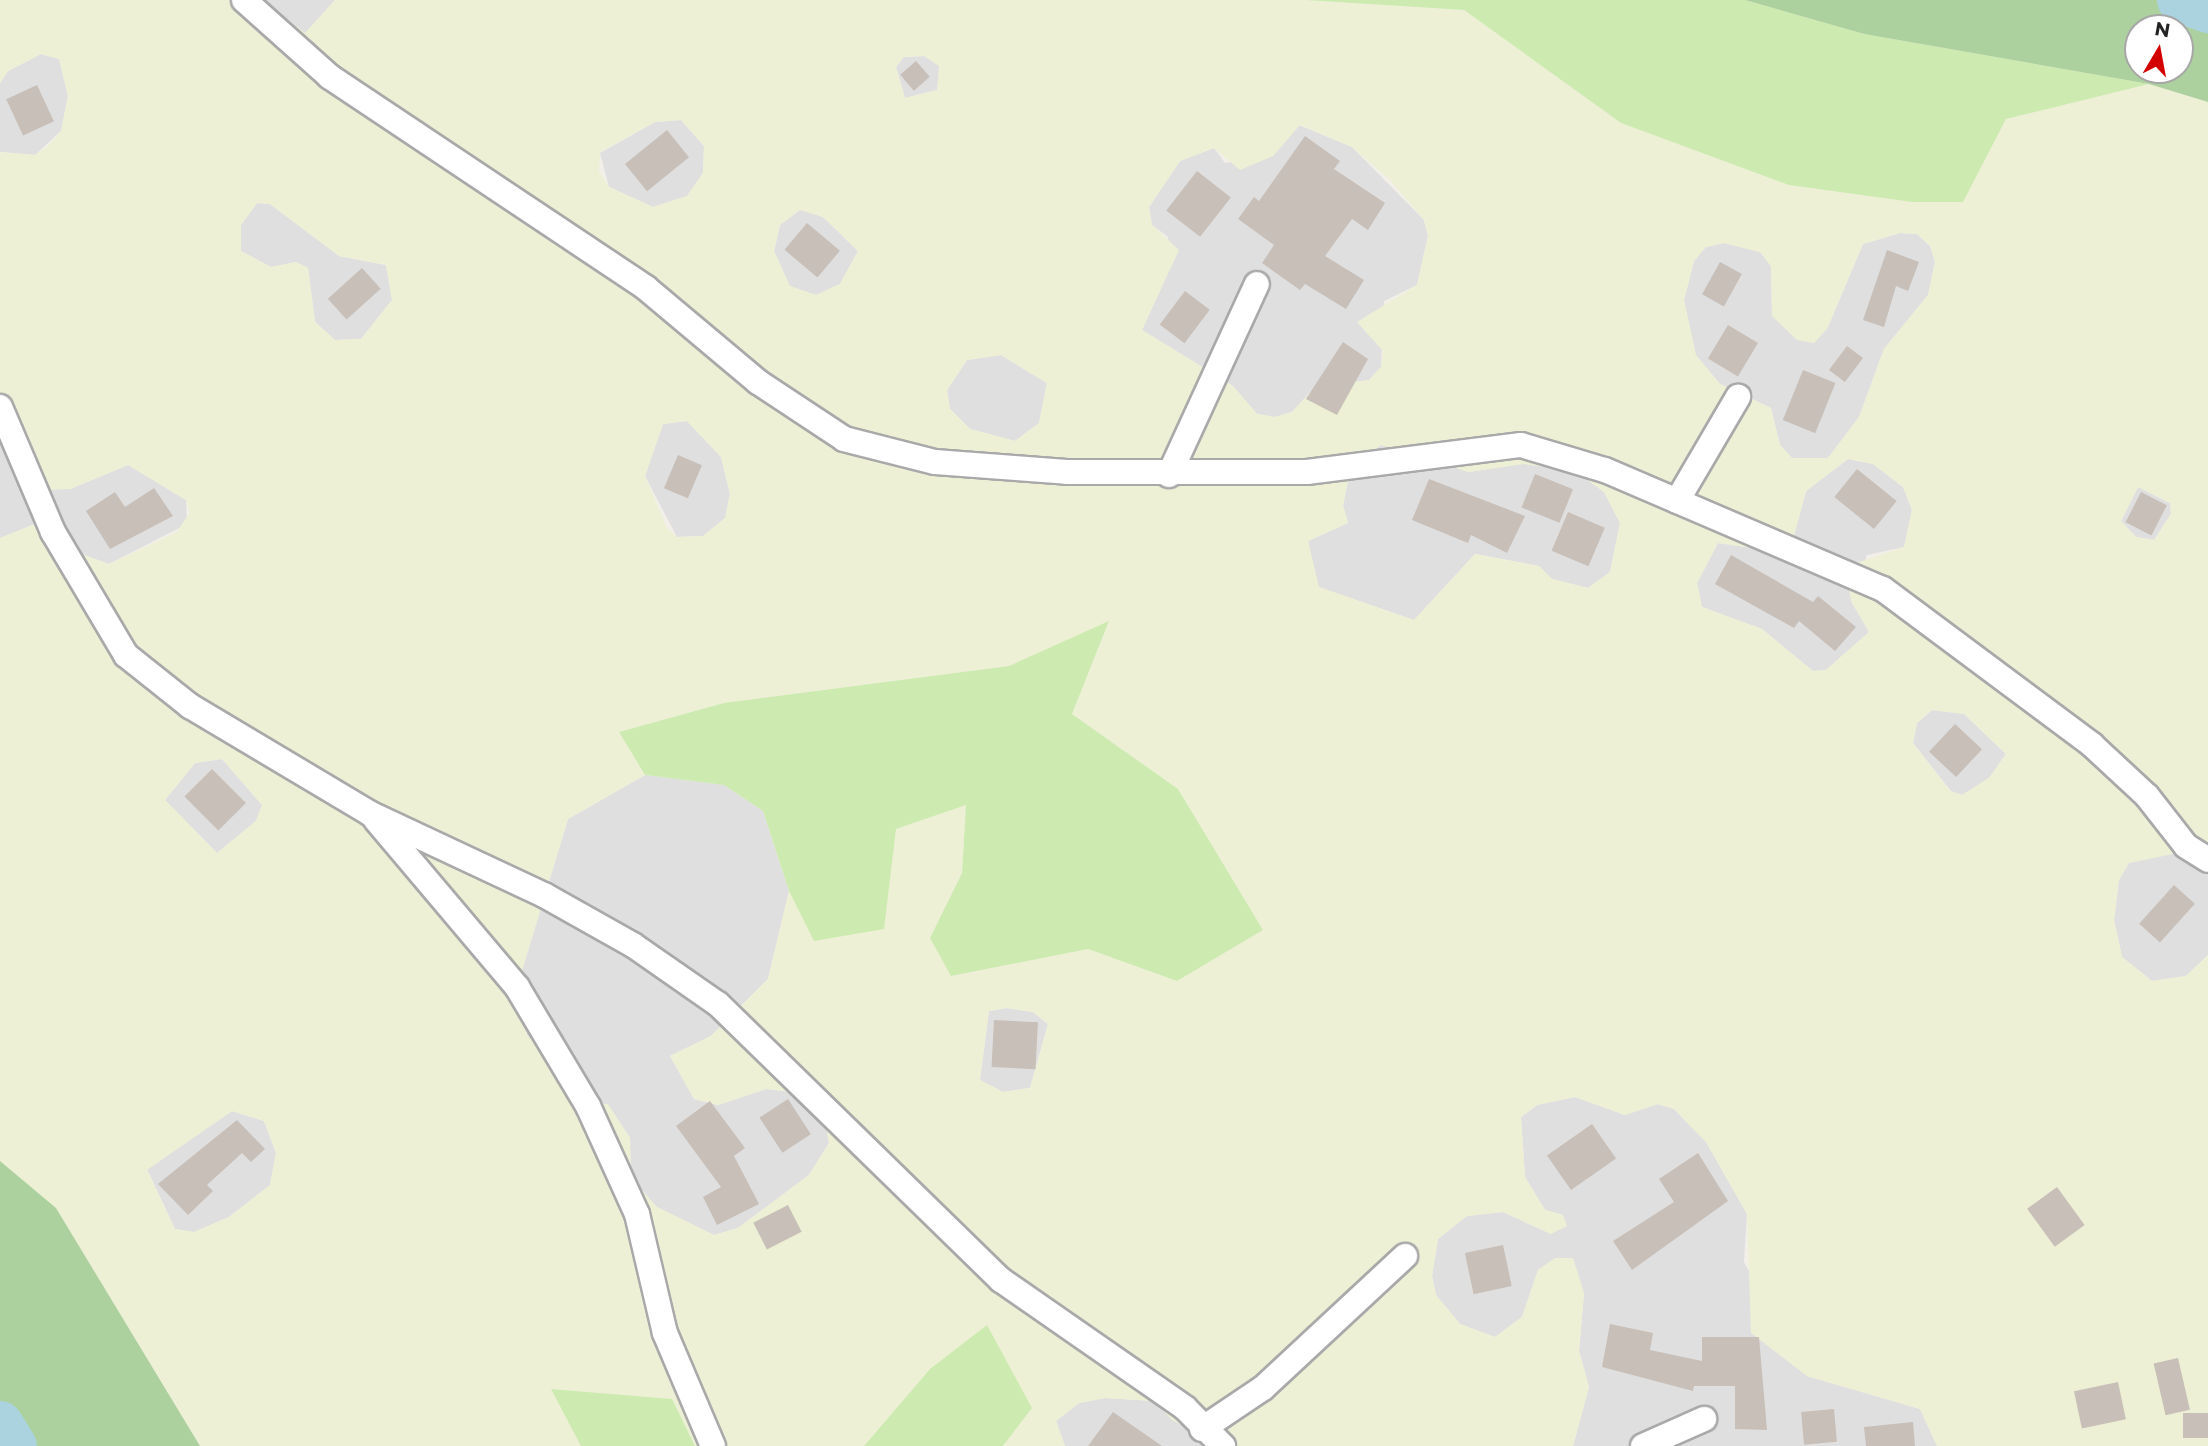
<!DOCTYPE html>
<style>
body{margin:0}
#map{position:relative;width:2208px;height:1446px;overflow:hidden;background:#f2efe9;font-family:Montserrat,sans-serif}
div>[style]{position:absolute}
.residential>*{inset:0;background:#e0dfdf}
.farmland>*{inset:0;background:#eef0d5}
.grass>*{inset:0;background:#cdebb0}
.forest>*{inset:0;background:#add19e}
.river>*{height:46px;margin:-23px;padding:0 23px;transform-origin:23px;border-radius:23px;background:#aad3df}
.building>*{inset:0;background:#c7bfb8;transform-origin:0 0}
.roads{filter:drop-shadow(2px 0 #a9a9a9) drop-shadow(-2px 0 #a9a9a9) drop-shadow(0 2px #a9a9a9) drop-shadow(0 -2px #a9a9a9)}
.street>*{height:24px;margin:-12px;padding:0 12px;transform-origin:12px;border-radius:12px;background:#fff}
span{translate:-50% -50%;white-space:nowrap;text-align:center;line-height:1.15;-webkit-text-stroke:5px #fff;paint-order:stroke}
.north{position:absolute;left:2124px;top:14px;width:70px;height:70px;box-sizing:border-box;background:#fff;border:2px solid #a7a7a7;border-radius:50%;rotate:10deg;font-size:19px;font-weight:700;line-height:28px;text-align:center;color:#222}
.north::after{content:'';display:block;margin:auto;width:24px;height:32px;background:#d40000;clip-path:polygon(50% 0,100% 100%,50% 72%,0 100%)}
</style>
<div id="map">
<div class="residential">
<i style="clip-path:polygon(263px 0,335px 0,305px 34px)"></i>
<i style="clip-path:polygon(41px 54px,59px 59px,68px 96px,61px 131px,35px 155px,0 152px,0 83px,8px 71px)"></i>
<i style="clip-path:polygon(924px 56px,940px 66px,937px 90px,905px 98px,896px 67px,904px 57px)"></i>
<i style="clip-path:polygon(681px 120px,704px 146px,703px 173px,687px 196px,653px 207px,609px 187px,600px 153px,655px 122px)"></i>
<i style="clip-path:polygon(1299px 125px,1352px 147px,1424px 220px,1428px 236px,1417px 285px,1384px 301px,1381px 367px,1369px 380px,1315px 387px,1292px 412px,1275px 417px,1257px 414px,1233px 386px,1142px 330px,1164px 280px,1168px 237px,1152px 225px,1149px 207px,1180px 161px,1214px 148px,1225px 163px,1273px 156px)"></i>
<i style="clip-path:polygon(257px 203px,270px 204px,339px 256px,386px 265px,392px 300px,361px 339px,335px 340px,315px 322px,308px 268px,296px 262px,271px 267px,241px 251px,241px 225px)"></i>
<i style="clip-path:polygon(800px 209px,823px 217px,858px 251px,840px 284px,816px 295px,790px 287px,774px 251px,780px 225px)"></i>
<i style="clip-path:polygon(1900px 233px,1917px 234px,1930px 246px,1935px 262px,1928px 295px,1884px 349px,1859px 417px,1828px 458px,1792px 458px,1780px 445px,1771px 408px,1720px 384px,1695px 355px,1684px 300px,1694px 261px,1706px 247px,1724px 243px,1760px 252px,1771px 266px,1772px 316px,1827px 329px,1863px 244px)"></i>
<i style="clip-path:polygon(1001px 355px,1047px 383px,1039px 423px,1015px 441px,970px 429px,950px 409px,947px 390px,967px 360px)"></i>
<i style="clip-path:polygon(0 415px,70px 489px,128px 465px,186px 500px,187px 524px,109px 564px,84px 555px,58px 524px,45px 520px,0 538px)"></i>
<i style="clip-path:polygon(687px 421px,721px 457px,730px 494px,725px 518px,703px 536px,677px 537px,645px 476px,663px 424px)"></i>
<i style="clip-path:polygon(1381px 445px,1469px 472px,1524px 463px,1577px 472px,1604px 492px,1620px 523px,1610px 572px,1588px 588px,1552px 579px,1539px 566px,1475px 554px,1414px 620px,1318px 587px,1308px 541px,1348px 523px,1343px 505px,1351px 467px)"></i>
<i style="clip-path:polygon(1848px 459px,1873px 464px,1903px 487px,1912px 510px,1904px 547px,1867px 555px,1851px 601px,1869px 632px,1826px 670px,1813px 671px,1762px 629px,1702px 607px,1697px 583px,1718px 543px,1766px 550px,1792px 543px,1806px 491px)"></i>
<i style="clip-path:polygon(2138px 487px,2170px 503px,2171px 514px,2154px 540px,2136px 537px,2121px 521px)"></i>
<i style="clip-path:polygon(1932px 710px,1964px 714px,2006px 754px,1989px 778px,1962px 795px,1951px 791px,1913px 743px,1917px 723px)"></i>
<i style="clip-path:polygon(222px 759px,262px 805px,256px 821px,217px 853px,165px 800px,195px 763px)"></i>
<i style="clip-path:polygon(645px 775px,724px 785px,763px 811px,789px 891px,768px 979px,711px 1036px,670px 1056px,694px 1099px,718px 1105px,766px 1089px,792px 1092px,827px 1131px,829px 1143px,809px 1175px,738px 1228px,714px 1235px,656px 1207px,631px 1178px,630px 1138px,608px 1105px,591px 1105px,527px 1035px,517px 987px,568px 819px)"></i>
<i style="clip-path:polygon(2183px 852px,2208px 863px,2208px 955px,2186px 976px,2152px 981px,2122px 957px,2114px 920px,2119px 880px,2129px 863px,2146px 855px)"></i>
<i style="clip-path:polygon(1007px 1008px,1033px 1012px,1048px 1024px,1030px 1088px,1003px 1092px,980px 1080px,989px 1011px)"></i>
<i style="clip-path:polygon(1575px 1097px,1625px 1115px,1658px 1104px,1674px 1109px,1706px 1142px,1747px 1214px,1744px 1262px,1807px 1376px,1920px 1409px,1937px 1446px,1573px 1446px,1589px 1387px,1579px 1351px,1584px 1293px,1538px 1270px,1522px 1317px,1495px 1337px,1460px 1324px,1436px 1295px,1432px 1276px,1438px 1239px,1467px 1216px,1503px 1212px,1551px 1234px,1563px 1215px,1545px 1210px,1525px 1177px,1521px 1117px,1537px 1105px)"></i>
<i style="clip-path:polygon(232px 1111px,264px 1121px,276px 1153px,270px 1185px,229px 1217px,194px 1232px,175px 1229px,147px 1169px)"></i>
<i style="clip-path:polygon(1105px 1398px,1155px 1401px,1219px 1446px,1065px 1446px,1056px 1421px,1079px 1403px)"></i>
</div>
<div class="farmland">
<i style="clip-path:polygon(evenodd,0 0,263px 0,305px 33px,335px 0,1305px 0,1464px 10px,1621px 123px,1789px 185px,1912px 202px,1963px 201px,2006px 119px,2149px 84px,2208px 102px,2208px 863px,2183px 852px,2129px 863px,2119px 880px,2114px 920px,2122px 957px,2152px 981px,2186px 976px,2208px 955px,2208px 1446px,1937px 1446px,1920px 1409px,1807px 1376px,1751px 1333px,1747px 1214px,1706px 1142px,1674px 1109px,1658px 1104px,1625px 1115px,1575px 1097px,1537px 1105px,1521px 1117px,1525px 1177px,1545px 1210px,1563px 1215px,1567px 1226px,1551px 1234px,1503px 1212px,1467px 1216px,1438px 1239px,1432px 1276px,1436px 1295px,1460px 1324px,1495px 1337px,1522px 1317px,1538px 1270px,1555px 1258px,1573px 1258px,1584px 1293px,1579px 1351px,1589px 1387px,1573px 1446px,1219px 1446px,1172px 1420px,1154px 1401px,1105px 1398px,1079px 1403px,1056px 1421px,1065px 1446px,1003px 1446px,1032px 1408px,930px 1369px,864px 1446px,695px 1446px,672px 1399px,552px 1389px,581px 1446px,200px 1446px,56px 1208px,0 1161px,0 538px,45px 520px,58px 524px,84px 555px,109px 564px,177px 532px,190px 512px,186px 500px,128px 465px,70px 489px,44px 490px,0 415px,0 152px,35px 155px,49px 145px,61px 131px,68px 96px,59px 59px,41px 54px,8px 71px,0 83px,0 0,924px 56px,939px 66px,937px 90px,905px 98px,896px 67px,904px 57px,924px 56px,0 0,681px 120px,704px 146px,703px 173px,687px 196px,653px 207px,609px 187px,599px 171px,600px 152px,655px 122px,681px 120px,0 0,1300px 125px,1352px 147px,1390px 180px,1424px 220px,1428px 236px,1417px 285px,1357px 322px,1383px 351px,1381px 367px,1369px 380px,1315px 387px,1292px 412px,1275px 417px,1257px 414px,1233px 386px,1142px 330px,1179px 250px,1152px 225px,1149px 207px,1180px 161px,1214px 148px,1240px 170px,1273px 156px,1300px 125px,0 0,257px 203px,270px 204px,339px 256px,386px 265px,392px 300px,361px 339px,335px 340px,315px 322px,308px 268px,296px 262px,271px 267px,241px 251px,241px 225px,257px 203px,0 0,800px 210px,823px 217px,858px 251px,840px 284px,816px 295px,790px 286px,774px 251px,780px 225px,800px 210px,0 0,1900px 233px,1917px 234px,1930px 246px,1935px 262px,1928px 295px,1884px 349px,1859px 417px,1828px 458px,1792px 458px,1780px 445px,1771px 408px,1720px 384px,1696px 355px,1684px 300px,1694px 261px,1706px 247px,1724px 243px,1760px 252px,1771px 266px,1772px 316px,1797px 340px,1814px 343px,1827px 329px,1863px 244px,1900px 233px,0 0,1001px 355px,1047px 383px,1039px 423px,1015px 441px,970px 429px,950px 409px,947px 390px,967px 360px,1001px 355px,0 0,687px 421px,721px 457px,730px 494px,725px 518px,703px 536px,677px 537px,667px 528px,645px 476px,663px 424px,687px 421px,0 0,1381px 445px,1469px 472px,1524px 464px,1577px 472px,1604px 492px,1620px 523px,1610px 572px,1588px 588px,1552px 579px,1539px 566px,1475px 554px,1414px 620px,1319px 587px,1308px 541px,1348px 523px,1343px 505px,1351px 467px,1381px 445px,0 0,1848px 459px,1873px 464px,1903px 487px,1912px 510px,1904px 547px,1845px 567px,1851px 601px,1869px 632px,1826px 670px,1813px 671px,1762px 629px,1702px 607px,1697px 583px,1718px 543px,1767px 550px,1792px 543px,1806px 491px,1848px 459px,0 0,2138px 487px,2170px 503px,2171px 514px,2154px 540px,2136px 537px,2121px 521px,2138px 487px,0 0,1109px 622px,1072px 714px,1178px 789px,1263px 930px,1177px 981px,1088px 949px,952px 976px,930px 938px,962px 873px,966px 805px,896px 829px,815px 941px,789px 891px,768px 979px,711px 1036px,670px 1056px,694px 1099px,718px 1105px,766px 1089px,792px 1092px,827px 1131px,829px 1143px,809px 1175px,738px 1228px,714px 1235px,657px 1207px,631px 1178px,630px 1138px,608px 1104px,591px 1105px,527px 1035px,517px 987px,568px 819px,645px 775px,619px 732px,724px 703px,1009px 666px,1109px 622px,0 0,1932px 710px,1964px 714px,2006px 754px,1989px 778px,1962px 795px,1950px 791px,1913px 743px,1917px 723px,1932px 710px,0 0,222px 759px,262px 805px,256px 821px,217px 853px,165px 800px,195px 763px,222px 759px,0 0,1007px 1008px,1033px 1012px,1048px 1024px,1030px 1088px,1003px 1092px,980px 1080px,989px 1011px,1007px 1008px,0 0,232px 1111px,264px 1121px,276px 1153px,270px 1185px,229px 1217px,194px 1232px,175px 1229px,147px 1170px,232px 1111px)"></i>
</div>
<div class="grass">
<i style="clip-path:polygon(1305px 0,1745px 0,1864px 34px,2149px 84px,2006px 119px,1963px 202px,1912px 202px,1789px 185px,1621px 123px,1464px 10px)"></i>
<i style="clip-path:polygon(1109px 621px,1072px 714px,1178px 789px,1263px 930px,1177px 981px,1088px 949px,951px 976px,930px 938px,962px 873px,966px 805px,896px 829px,884px 929px,814px 941px,789px 891px,763px 811px,724px 785px,645px 775px,619px 732px,724px 703px,1009px 666px)"></i>
<i style="clip-path:polygon(987px 1325px,1032px 1408px,1003px 1446px,864px 1446px,930px 1369px)"></i>
<i style="clip-path:polygon(551px 1389px,672px 1399px,695px 1446px,581px 1446px)"></i>
</div>
<div class="forest">
<i style="clip-path:polygon(evenodd,1745px 0,2208px 0,2208px 102px,2149px 84px,1864px 34px,1745px 0,2180px 28px,2180px 70px,2138px 70px,2138px 28px,2180px 28px)"></i>
<i style="clip-path:polygon(0 1161px,56px 1208px,200px 1446px,0 1446px)"></i>
</div>
<div class="river">
<i style="left:2180px;top:0;width:30px;rotate:20deg"></i>
<i style="left:0;top:1424px;width:26px;rotate:58deg"></i>
</div>
<div class="building">
<i style="left:916px;top:61px;width:21px;height:21px;rotate:49deg"></i>
<i style="left:37px;top:85px;width:40px;height:34px;rotate:65deg"></i>
<i style="left:667px;top:130px;width:35px;height:54px;rotate:51deg"></i>
<i style="clip-path:polygon(1305px 136px,1340px 161px,1334px 169px,1385px 203px,1368px 230px,1352px 219px,1325px 256px,1364px 280px,1346px 309px,1305px 284px,1300px 290px,1262px 263px,1274px 245px,1238px 219px,1254px 197px,1259px 201px)"></i>
<i style="left:1197px;top:171px;width:43px;height:50px;rotate:38deg"></i>
<i style="left:807px;top:223px;width:43px;height:35px;rotate:40deg"></i>
<i style="clip-path:polygon(1887px 250px,1919px 262px,1908px 291px,1896px 286px,1884px 327px,1863px 320px)"></i>
<i style="left:1720px;top:262px;width:25px;height:37px;rotate:29deg"></i>
<i style="left:362px;top:268px;width:28px;height:46px;rotate:48deg"></i>
<i style="left:1185px;top:291px;width:31px;height:42px;rotate:37deg"></i>
<i style="left:1728px;top:325px;width:35px;height:39px;rotate:31deg"></i>
<i style="clip-path:polygon(1343px 342px,1368px 359px,1337px 415px,1306px 399px)"></i>
<i style="left:1847px;top:346px;width:20px;height:30px;rotate:37deg"></i>
<i style="left:1803px;top:370px;width:35px;height:54px;rotate:22deg"></i>
<i style="left:678px;top:455px;width:26px;height:36px;rotate:23deg"></i>
<i style="left:1857px;top:469px;width:51px;height:36px;rotate:39deg"></i>
<i style="left:1535px;top:474px;width:41px;height:36px;rotate:22deg"></i>
<i style="clip-path:polygon(1429px 479px,1525px 516px,1507px 553px,1471px 535px,1468px 543px,1412px 520px)"></i>
<i style="clip-path:polygon(154px 488px,173px 516px,110px 549px,86px 511px,115px 492px,125px 507px)"></i>
<i style="left:2141px;top:492px;width:29px;height:34px;rotate:27deg"></i>
<i style="left:1568px;top:512px;width:40px;height:42px;rotate:23deg"></i>
<i style="clip-path:polygon(1731px 555px,1813px 602px,1818px 596px,1856px 627px,1835px 651px,1799px 621px,1794px 628px,1715px 584px)"></i>
<i style="left:1955px;top:724px;width:37px;height:38px;rotate:43deg"></i>
<i style="left:212px;top:769px;width:48px;height:39px;rotate:45deg"></i>
<i style="left:2174px;top:885px;width:28px;height:52px;rotate:42deg"></i>
<i style="left:994px;top:1020px;width:44px;height:47px;rotate:3deg"></i>
<i style="left:788px;top:1099px;width:42px;height:34px;rotate:57deg"></i>
<i style="clip-path:polygon(710px 1101px,745px 1148px,734px 1156px,759px 1204px,717px 1225px,703px 1197px,721px 1187px,676px 1126px)"></i>
<i style="clip-path:polygon(237px 1120px,265px 1149px,251px 1162px,242px 1153px,207px 1185px,213px 1191px,188px 1215px,158px 1184px)"></i>
<i style="left:1592px;top:1124px;width:42px;height:55px;rotate:55deg"></i>
<i style="clip-path:polygon(1698px 1153px,1728px 1201px,1632px 1270px,1613px 1241px,1674px 1202px,1659px 1179px)"></i>
<i style="left:2057px;top:1187px;width:47px;height:37px;rotate:54deg"></i>
<i style="left:788px;top:1205px;width:30px;height:39px;rotate:63deg"></i>
<i style="left:1503px;top:1245px;width:42px;height:39px;rotate:78deg"></i>
<i style="clip-path:polygon(1610px 1324px,1653px 1333px,1650px 1350px,1702px 1361px,1702px 1337px,1759px 1337px,1767px 1430px,1735px 1429px,1735px 1386px,1694px 1386px,1693px 1391px,1602px 1367px)"></i>
<i style="left:2178px;top:1358px;width:53px;height:25px;rotate:77deg"></i>
<i style="left:2118px;top:1382px;width:38px;height:45px;rotate:78deg"></i>
<i style="left:1834px;top:1409px;width:33px;height:33px;rotate:85deg"></i>
<i style="clip-path:polygon(1113px 1412px,1162px 1446px,1088px 1446px)"></i>
<i style="left:2208px;top:1413px;width:25px;height:25px;rotate:90deg"></i>
<i style="clip-path:polygon(1913px 1422px,1915px 1446px,1866px 1446px,1864px 1427px)"></i>
</div>
<div class="roads">
<div class="street">
<i style="left:244px;top:0;width:115px;rotate:41.8deg"></i>
<i style="left:330px;top:77px;width:380px;rotate:33.7deg"></i>
<i style="left:646px;top:288px;width:146px;rotate:40deg"></i>
<i style="left:758px;top:382px;width:103px;rotate:33.5deg"></i>
<i style="left:844px;top:439px;width:94px;rotate:14.2deg"></i>
<i style="left:935px;top:462px;width:132px;rotate:4.3deg"></i>
<i style="left:1067px;top:472px;width:240px"></i>
<i style="left:1307px;top:472px;width:216px;rotate:-7.2deg"></i>
<i style="left:1521px;top:445px;width:88px;rotate:16.6deg"></i>
<i style="left:1605px;top:470px;width:302px;rotate:23.2deg"></i>
<i style="left:1883px;top:589px;width:261px;rotate:36.7deg"></i>
<i style="left:2092px;top:745px;width:75px;rotate:42.8deg"></i>
<i style="left:2147px;top:796px;width:63px;rotate:52deg"></i>
<i style="left:2186px;top:846px;width:26px;rotate:32deg"></i>
<i style="left:0;top:407px;width:136px;rotate:67deg"></i>
<i style="left:53px;top:532px;width:143px;rotate:59.3deg"></i>
<i style="left:126px;top:655px;width:82px;rotate:38.6deg"></i>
<i style="left:190px;top:706px;width:211px;rotate:30.8deg"></i>
<i style="left:371px;top:814px;width:191px;rotate:25.1deg"></i>
<i style="left:544px;top:895px;width:102px;rotate:29.3deg"></i>
<i style="left:633px;top:945px;width:103px;rotate:34.8deg"></i>
<i style="left:718px;top:1004px;width:395px;rotate:44.3deg"></i>
<i style="left:1001px;top:1280px;width:224px;rotate:34.8deg"></i>
<i style="left:1185px;top:1408px;width:54px;rotate:45deg"></i>
<i style="left:1169px;top:475px;width:210px;rotate:-65.3deg"></i>
<i style="left:1677px;top:501px;width:121px;rotate:-59.6deg"></i>
<i style="left:376px;top:820px;width:219px;rotate:49.8deg"></i>
<i style="left:517px;top:987px;width:139px;rotate:59.2deg"></i>
<i style="left:588px;top:1106px;width:119px;rotate:65.6deg"></i>
<i style="left:637px;top:1214px;width:122px;rotate:76.8deg"></i>
<i style="left:665px;top:1333px;width:123px;rotate:67deg"></i>
<i style="left:1202px;top:1429px;width:73px;rotate:-33.9deg"></i>
<i style="left:1263px;top:1388px;width:194px;rotate:-42.9deg"></i>
<i style="left:1643px;top:1446px;width:67px;rotate:-23.9deg"></i>
</div>
</div>
<div class="north">N</div>
</div>
